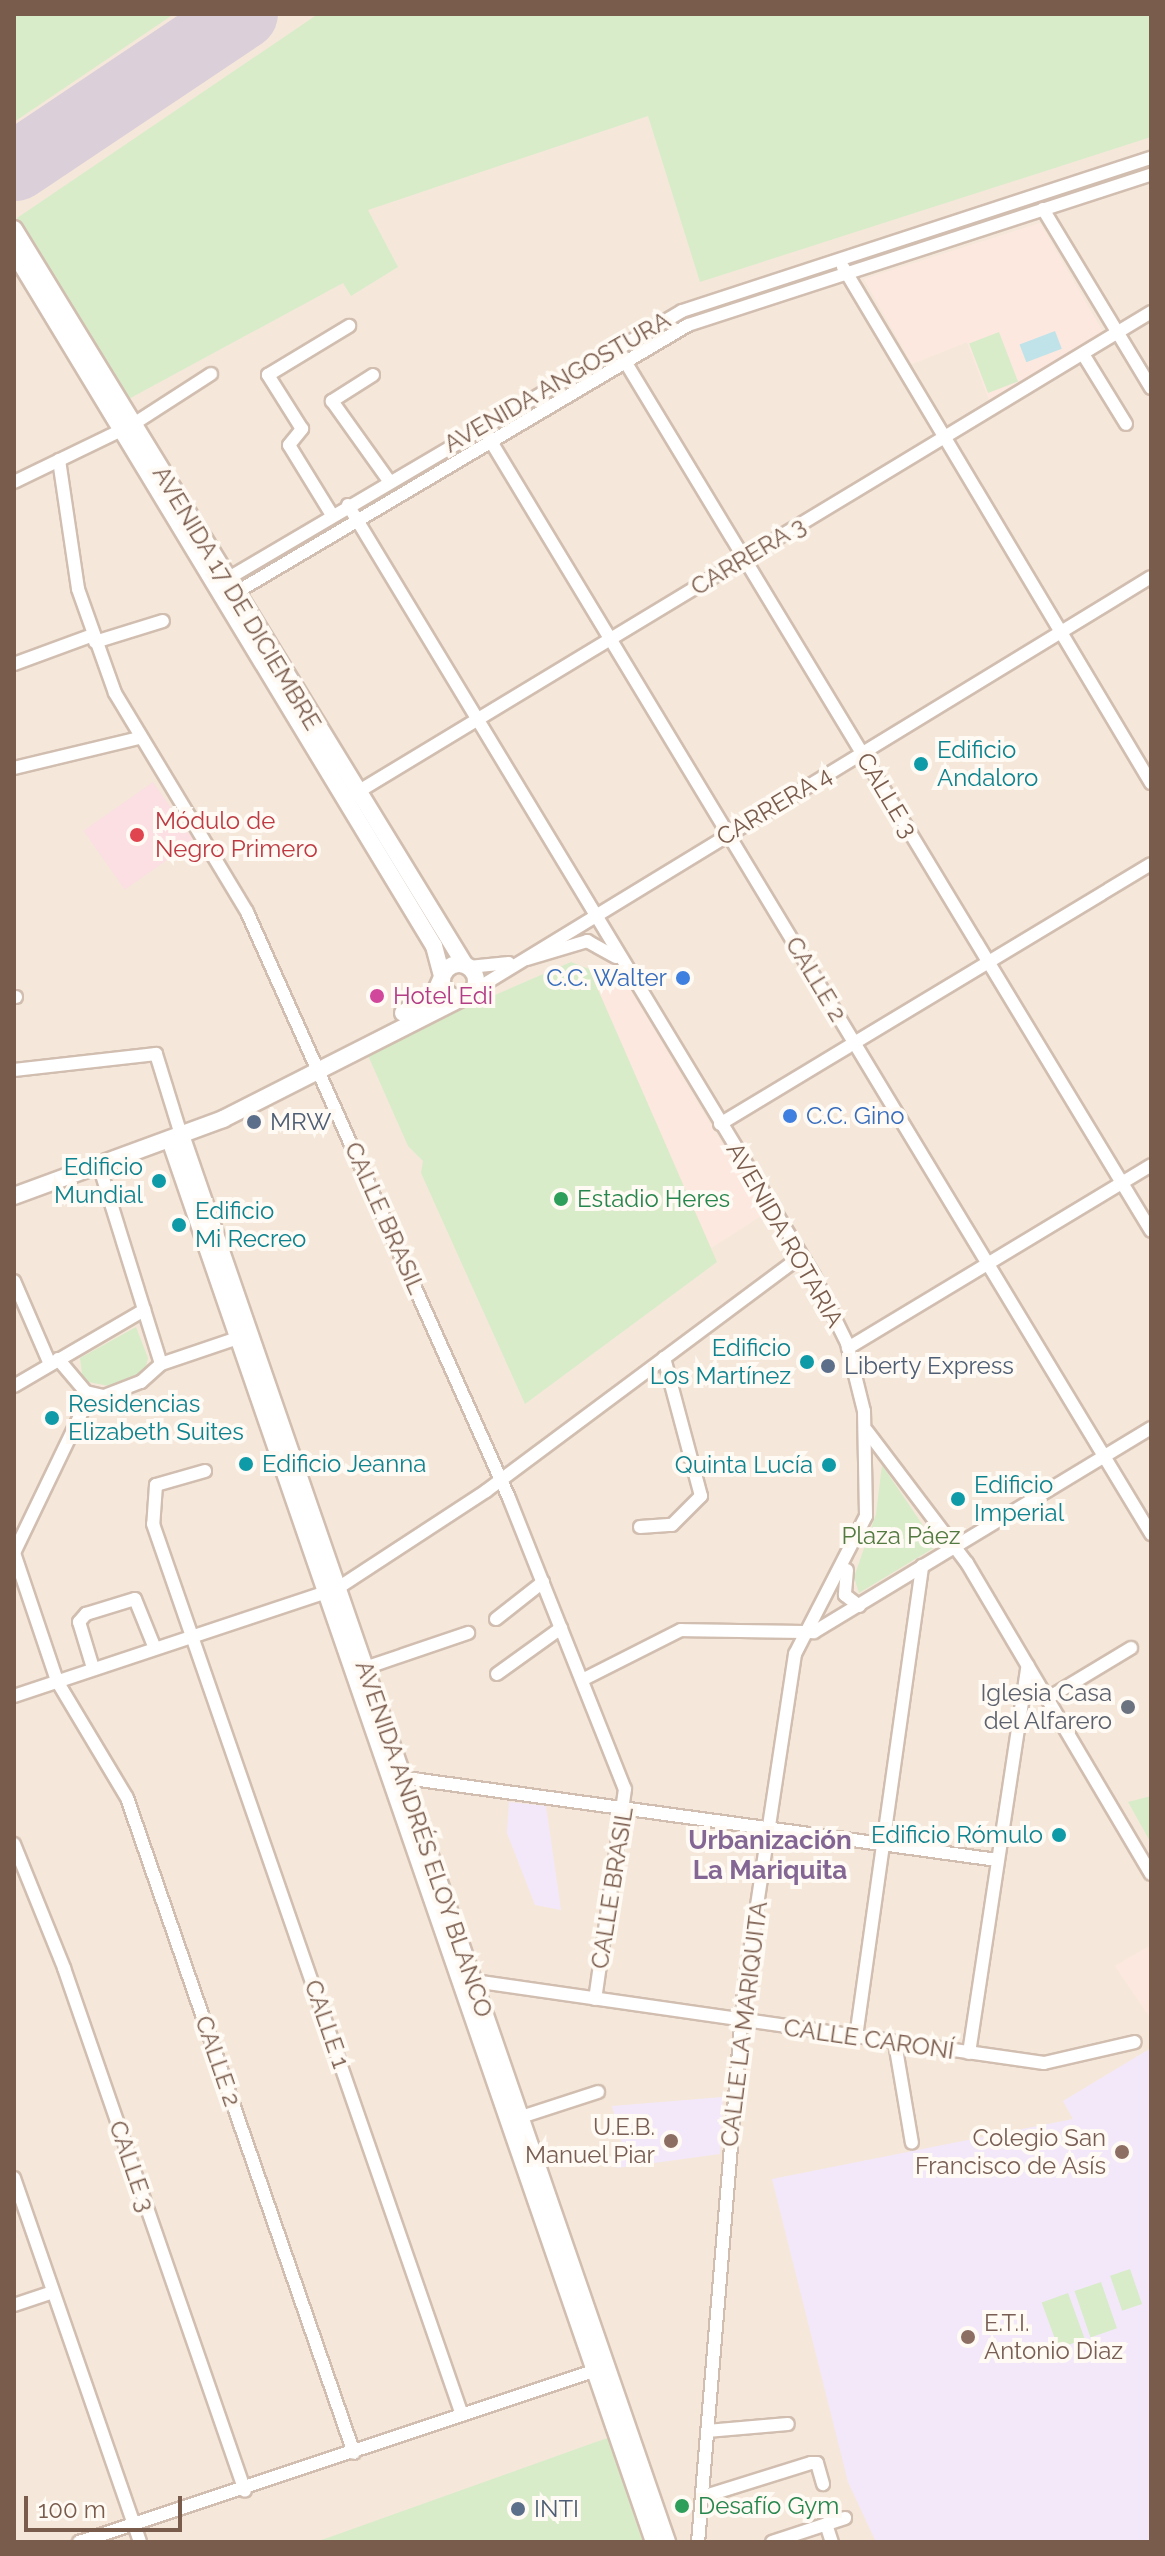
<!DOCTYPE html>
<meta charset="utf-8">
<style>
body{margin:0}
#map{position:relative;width:1165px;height:2556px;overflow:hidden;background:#fdf6ec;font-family:Raleway,sans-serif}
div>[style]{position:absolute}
.residential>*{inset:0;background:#f5e8da;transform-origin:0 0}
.commercial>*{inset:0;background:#fde8e0}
.education>*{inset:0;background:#f3e8fa}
.medical>*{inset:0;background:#fbdfe3;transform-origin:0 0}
.green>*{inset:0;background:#d8ecc9;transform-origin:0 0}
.water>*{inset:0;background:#bfe3e8;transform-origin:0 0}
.runway>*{height:70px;margin:-35px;padding:0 35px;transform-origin:35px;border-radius:35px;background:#dbcfda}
.roads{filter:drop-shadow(2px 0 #d1beb0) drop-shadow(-2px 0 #d1beb0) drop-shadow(0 2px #d1beb0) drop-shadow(0 -2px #d1beb0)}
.street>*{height:12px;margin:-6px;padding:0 6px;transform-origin:6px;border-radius:6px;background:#fff}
.secondary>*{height:16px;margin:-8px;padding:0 8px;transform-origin:8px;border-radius:8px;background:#fff}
.secondary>.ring{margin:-8px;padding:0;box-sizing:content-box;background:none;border:16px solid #fff;border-radius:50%}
.dots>*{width:22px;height:22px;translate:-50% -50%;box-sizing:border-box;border:4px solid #fffaf3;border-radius:50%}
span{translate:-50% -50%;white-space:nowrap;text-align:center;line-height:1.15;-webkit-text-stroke:8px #fffaf3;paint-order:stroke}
.street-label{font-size:24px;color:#7a5c4d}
.culture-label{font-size:24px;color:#0d838f}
.left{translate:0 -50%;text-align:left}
.right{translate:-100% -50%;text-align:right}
.health-label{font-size:24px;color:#be3a42}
.shop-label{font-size:24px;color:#366cbe}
.hotel-label{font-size:24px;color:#b23c85}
.service-label{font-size:24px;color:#4e5e75}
.leisure-label{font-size:24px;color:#27864d}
.park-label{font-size:24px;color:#537a41}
.worship-label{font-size:24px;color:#5b616d}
.education-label{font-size:24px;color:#785e54}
.neighbourhood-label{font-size:26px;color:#846695;font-weight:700}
.frame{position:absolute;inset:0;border:16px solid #7a5c4d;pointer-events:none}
.scale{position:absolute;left:24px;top:2496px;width:158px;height:36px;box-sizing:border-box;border:4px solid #7a5c4d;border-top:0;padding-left:10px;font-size:24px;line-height:28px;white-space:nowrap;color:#7a5c4d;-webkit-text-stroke:6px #fffaf3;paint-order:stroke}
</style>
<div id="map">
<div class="residential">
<i style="left:14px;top:14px;width:1137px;height:2528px"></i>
</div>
<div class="commercial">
<i style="clip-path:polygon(1040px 223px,1103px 332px,989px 400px,967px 342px,912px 364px,864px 279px)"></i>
<i style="clip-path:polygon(614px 962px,764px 1214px,711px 1248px,589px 969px)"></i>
<i style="clip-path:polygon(1151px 1945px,1151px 2019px,1115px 1966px)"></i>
</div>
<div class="education">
<i style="clip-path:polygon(509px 1802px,546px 1806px,561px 1910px,535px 1905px,507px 1833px)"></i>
<i style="clip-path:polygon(1151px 2048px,1151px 2542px,876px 2542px,848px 2482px,772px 2179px,1073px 2119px,1063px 2101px)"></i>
<i style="clip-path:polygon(723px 2097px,720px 2154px,617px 2168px,613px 2152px,623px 2149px,612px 2106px)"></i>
</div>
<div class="medical">
<i style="left:153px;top:782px;width:72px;height:85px;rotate:55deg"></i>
</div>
<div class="green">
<i style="clip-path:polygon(14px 14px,174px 14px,14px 122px)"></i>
<i style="clip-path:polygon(318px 14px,1151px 14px,1151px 137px,700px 282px,648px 116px,368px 210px,398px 267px,351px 296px,343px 283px,125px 401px,17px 218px)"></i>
<i style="left:999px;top:332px;width:53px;height:32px;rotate:69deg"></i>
<i style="clip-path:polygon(571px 962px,589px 969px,717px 1262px,525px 1404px,421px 1173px,423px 1161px,408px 1146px,366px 1051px)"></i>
<i style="clip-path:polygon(136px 1327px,148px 1358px,145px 1371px,109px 1386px,83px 1381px,80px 1358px)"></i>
<i style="clip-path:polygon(882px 1465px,937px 1546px,859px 1593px,854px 1577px,876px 1514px)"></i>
<i style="clip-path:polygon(1151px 1796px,1151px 1843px,1128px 1802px)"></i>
<i style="left:1130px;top:2269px;width:37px;height:21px;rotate:71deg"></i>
<i style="left:1101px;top:2282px;width:49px;height:28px;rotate:71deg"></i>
<i style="left:1068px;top:2293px;width:49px;height:28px;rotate:70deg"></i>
<i style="clip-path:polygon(608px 2438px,643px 2542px,316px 2542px,593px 2443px)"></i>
</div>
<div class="water">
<i style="left:1055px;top:331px;width:19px;height:38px;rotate:69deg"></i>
</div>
<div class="runway">
<i style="left:16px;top:166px;width:273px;rotate:-33.8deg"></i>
</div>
<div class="roads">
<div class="street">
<i style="left:1043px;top:209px;width:209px;rotate:58.9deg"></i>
<i style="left:843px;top:267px;width:601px;rotate:59.17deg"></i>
<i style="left:1083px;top:354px;width:82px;rotate:58.4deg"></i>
<i style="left:623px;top:358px;width:1020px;rotate:58.83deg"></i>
<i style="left:373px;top:375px;width:49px;rotate:147.6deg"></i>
<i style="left:332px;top:401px;width:98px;rotate:54.5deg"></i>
<i style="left:481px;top:425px;width:1296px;rotate:58.86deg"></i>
<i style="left:59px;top:460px;width:130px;rotate:81.6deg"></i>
<i style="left:78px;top:589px;width:110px;rotate:70.4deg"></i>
<i style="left:115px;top:693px;width:256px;rotate:58.9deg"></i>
<i style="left:247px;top:912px;width:642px;rotate:65.91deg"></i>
<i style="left:509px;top:1498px;width:313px;rotate:68.3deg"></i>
<i style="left:625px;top:1789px;width:212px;rotate:98.1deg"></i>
<i style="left:14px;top:482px;width:131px;rotate:-25.8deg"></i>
<i style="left:132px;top:425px;width:94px;rotate:-32.8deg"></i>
<i style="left:348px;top:505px;width:901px;rotate:58.85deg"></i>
<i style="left:814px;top:1276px;width:75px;rotate:63.8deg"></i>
<i style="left:847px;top:1343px;width:70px;rotate:76deg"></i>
<i style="left:864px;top:1411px;width:105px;rotate:88.9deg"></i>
<i style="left:866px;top:1516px;width:155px;rotate:117.2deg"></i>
<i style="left:795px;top:1654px;width:340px;rotate:98.6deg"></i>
<i style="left:744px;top:1990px;width:554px;rotate:94.76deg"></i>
<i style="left:332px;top:515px;width:82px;rotate:-121.6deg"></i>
<i style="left:289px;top:445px;width:21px;rotate:-51deg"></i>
<i style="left:302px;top:429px;width:64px;rotate:-122.2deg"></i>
<i style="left:268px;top:375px;width:95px;rotate:-31.2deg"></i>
<i style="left:222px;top:582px;width:534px;rotate:-30.5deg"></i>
<i style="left:682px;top:311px;width:493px;rotate:-18.1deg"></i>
<i style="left:230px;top:596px;width:532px;rotate:-30.61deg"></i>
<i style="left:688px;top:325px;width:487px;rotate:-18deg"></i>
<i style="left:95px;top:642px;width:71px;rotate:-17.2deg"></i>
<i style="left:14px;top:664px;width:84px;rotate:-20.2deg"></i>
<i style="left:14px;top:768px;width:129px;rotate:-13.5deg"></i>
<i style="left:351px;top:796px;width:935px;rotate:-31.17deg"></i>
<i style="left:527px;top:959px;width:63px;rotate:-16.7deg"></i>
<i style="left:587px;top:941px;width:33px;rotate:29deg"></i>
<i style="left:469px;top:967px;width:40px;rotate:-5.7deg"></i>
<i style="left:473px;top:991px;width:794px;rotate:-31.41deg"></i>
<i style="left:14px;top:997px;width:2px"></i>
<i style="left:14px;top:1070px;width:143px;rotate:-6.4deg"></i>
<i style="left:156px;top:1054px;width:85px;rotate:72.8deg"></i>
<i style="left:720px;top:1124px;width:503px;rotate:-31.1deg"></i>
<i style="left:99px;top:1165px;width:208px;rotate:72.7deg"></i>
<i style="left:14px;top:1281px;width:90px;rotate:66.6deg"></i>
<i style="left:848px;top:1348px;width:354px;rotate:-31.1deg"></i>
<i style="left:58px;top:1359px;width:43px;rotate:49.7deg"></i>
<i style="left:86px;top:1392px;width:18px;rotate:13deg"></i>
<i style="left:104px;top:1396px;width:40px;rotate:-21deg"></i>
<i style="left:141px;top:1382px;width:27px;rotate:-42deg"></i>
<i style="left:161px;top:1364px;width:81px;rotate:-18.7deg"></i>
<i style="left:14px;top:1386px;width:151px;rotate:-30.3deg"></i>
<i style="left:90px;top:1395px;width:175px;rotate:115.7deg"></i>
<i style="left:14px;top:1553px;width:135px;rotate:71.4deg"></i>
<i style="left:57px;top:1681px;width:136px;rotate:59.1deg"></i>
<i style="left:127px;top:1798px;width:693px;rotate:70.89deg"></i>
<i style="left:867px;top:1431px;width:166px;rotate:52.9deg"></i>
<i style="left:967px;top:1563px;width:361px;rotate:59.4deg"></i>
<i style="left:205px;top:1471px;width:51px;rotate:164.1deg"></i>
<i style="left:156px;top:1485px;width:39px;rotate:94deg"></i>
<i style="left:153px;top:1524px;width:943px;rotate:70.87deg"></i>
<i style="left:640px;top:1527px;width:32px;rotate:-4deg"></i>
<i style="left:672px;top:1525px;width:41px;rotate:-45deg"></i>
<i style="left:701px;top:1496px;width:143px;rotate:-105deg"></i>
<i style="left:847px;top:1570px;width:25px;rotate:95deg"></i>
<i style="left:845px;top:1595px;width:18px;rotate:38deg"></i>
<i style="left:496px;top:1619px;width:60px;rotate:-38.2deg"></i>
<i style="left:93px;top:1668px;width:48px;rotate:-106.9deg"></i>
<i style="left:79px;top:1622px;width:11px;rotate:-49deg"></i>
<i style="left:86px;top:1614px;width:51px;rotate:-17deg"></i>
<i style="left:135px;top:1599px;width:51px;rotate:68deg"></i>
<i style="left:365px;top:1668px;width:109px;rotate:-18.8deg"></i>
<i style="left:497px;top:1674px;width:79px;rotate:-35.7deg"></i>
<i style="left:582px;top:1680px;width:111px;rotate:-26.8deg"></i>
<i style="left:681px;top:1630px;width:133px;rotate:0.9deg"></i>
<i style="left:814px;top:1632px;width:394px;rotate:-31.2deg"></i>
<i style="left:14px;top:1696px;width:342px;rotate:-18.4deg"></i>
<i style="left:338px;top:1588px;width:177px;rotate:-33.2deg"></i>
<i style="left:486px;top:1491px;width:393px;rotate:-36.7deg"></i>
<i style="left:1048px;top:1698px;width:97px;rotate:-31.1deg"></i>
<i style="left:398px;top:1777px;width:605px;rotate:7.89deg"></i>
<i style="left:14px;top:1844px;width:134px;rotate:68deg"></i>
<i style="left:64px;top:1968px;width:553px;rotate:70.91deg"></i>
<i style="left:467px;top:1980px;width:583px;rotate:8.19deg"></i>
<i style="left:1044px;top:2063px;width:93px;rotate:-13deg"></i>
<i style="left:856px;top:2037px;width:476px;rotate:-82deg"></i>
<i style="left:895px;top:2043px;width:101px;rotate:80.4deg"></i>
<i style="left:969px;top:2053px;width:392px;rotate:-81.4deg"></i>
<i style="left:521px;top:2117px;width:81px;rotate:-18deg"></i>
<i style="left:14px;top:2178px;width:385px;rotate:70.9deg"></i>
<i style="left:14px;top:2305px;width:41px;rotate:-18.4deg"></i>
<i style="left:707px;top:2431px;width:81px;rotate:-4.9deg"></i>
<i style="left:702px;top:2497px;width:114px;rotate:-17.3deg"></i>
<i style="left:811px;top:2463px;width:6px"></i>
<i style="left:817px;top:2463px;width:22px;rotate:74deg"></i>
<i style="left:826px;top:2524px;width:19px;rotate:72deg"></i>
<i style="left:79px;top:2542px;width:549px;rotate:-18.37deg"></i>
<i style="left:772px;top:2542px;width:77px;rotate:-18.2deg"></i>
</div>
<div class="secondary">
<i style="left:14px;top:229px;width:863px;rotate:58.5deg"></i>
<i style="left:14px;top:252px;width:811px;rotate:58.82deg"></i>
<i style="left:434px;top:946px;width:30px;rotate:75deg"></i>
<i class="ring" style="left:442px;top:964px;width:18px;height:18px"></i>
<i style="left:403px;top:1013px;width:36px;rotate:-30deg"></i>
<i style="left:434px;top:995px;width:17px;rotate:-66deg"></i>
<i style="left:181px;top:1135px;width:1489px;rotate:70.94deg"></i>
<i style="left:170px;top:1140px;width:1483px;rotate:70.95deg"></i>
<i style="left:14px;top:1196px;width:223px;rotate:-20.2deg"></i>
<i style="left:223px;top:1119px;width:267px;rotate:-26.9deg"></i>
</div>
</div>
<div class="dots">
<i style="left:921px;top:764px;background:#0f9aa8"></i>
<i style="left:137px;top:835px;background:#e0444e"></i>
<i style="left:683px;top:978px;background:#3f7fe0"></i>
<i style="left:377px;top:996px;background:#d1479c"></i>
<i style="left:790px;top:1116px;background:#3f7fe0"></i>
<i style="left:254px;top:1122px;background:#5c6f8a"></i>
<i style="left:159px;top:1181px;background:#0f9aa8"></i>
<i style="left:561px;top:1199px;background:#2e9e5b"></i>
<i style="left:179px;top:1225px;background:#0f9aa8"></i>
<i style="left:807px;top:1362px;background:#0f9aa8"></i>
<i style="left:828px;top:1366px;background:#5c6f8a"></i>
<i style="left:52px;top:1418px;background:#0f9aa8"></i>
<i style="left:246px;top:1464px;background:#0f9aa8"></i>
<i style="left:829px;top:1465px;background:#0f9aa8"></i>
<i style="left:958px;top:1499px;background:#0f9aa8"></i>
<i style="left:1128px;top:1707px;background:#6b7280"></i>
<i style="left:1059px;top:1835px;background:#0f9aa8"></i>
<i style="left:671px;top:2141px;background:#8d6e63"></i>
<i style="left:1122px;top:2152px;background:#8d6e63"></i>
<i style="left:968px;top:2337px;background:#8d6e63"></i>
<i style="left:682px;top:2506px;background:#2e9e5b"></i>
<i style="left:518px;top:2509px;background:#5c6f8a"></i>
</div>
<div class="street-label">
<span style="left:557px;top:382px;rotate:-30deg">AVENIDA ANGOSTURA</span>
<span style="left:748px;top:556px;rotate:-31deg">CARRERA 3</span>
<span style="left:237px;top:598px;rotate:59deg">AVENIDA 17 DE DICIEMBRE</span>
<span style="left:887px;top:795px;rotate:59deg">CALLE 3</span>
<span style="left:774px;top:806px;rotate:-31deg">CARRERA 4</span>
<span style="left:816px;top:979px;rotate:59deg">CALLE 2</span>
<span style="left:385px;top:1218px;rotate:66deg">CALLE BRASIL</span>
<span style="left:785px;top:1235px;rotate:60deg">AVENIDA ROTARIA</span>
<span style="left:424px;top:1839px;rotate:71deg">AVENIDA ANDRÉS ELOY BLANCO</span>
<span style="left:612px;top:1888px;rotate:-81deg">CALLE BRASIL</span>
<span style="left:327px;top:2024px;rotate:71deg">CALLE 1</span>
<span style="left:744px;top:2024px;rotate:-83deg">CALLE LA MARIQUITA</span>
<span style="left:869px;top:2039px;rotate:8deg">CALLE CARONÍ</span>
<span style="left:218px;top:2061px;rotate:71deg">CALLE 2</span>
<span style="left:132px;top:2166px;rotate:71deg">CALLE 3</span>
</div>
<div class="culture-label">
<span class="left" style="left:937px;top:764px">Edificio<br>Andaloro</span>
<span class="right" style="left:143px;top:1181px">Edificio<br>Mundial</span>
<span class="left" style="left:195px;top:1225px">Edificio<br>Mi Recreo</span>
<span class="right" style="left:791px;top:1362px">Edificio<br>Los Martínez</span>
<span class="left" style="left:68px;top:1418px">Residencias<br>Elizabeth Suites</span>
<span class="left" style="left:262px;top:1464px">Edificio Jeanna</span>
<span class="right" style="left:813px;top:1465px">Quinta Lucía</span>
<span class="left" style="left:974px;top:1499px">Edificio<br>Imperial</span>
<span class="right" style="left:1043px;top:1835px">Edificio Rómulo</span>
</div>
<div class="health-label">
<span class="left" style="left:155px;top:835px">Módulo de<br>Negro Primero</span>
</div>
<div class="shop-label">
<span class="right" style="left:667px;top:978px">C.C. Walter</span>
<span class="left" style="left:806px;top:1116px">C.C. Gino</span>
</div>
<div class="hotel-label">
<span class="left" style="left:393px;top:996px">Hotel Edi</span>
</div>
<div class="service-label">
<span class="left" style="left:270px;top:1122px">MRW</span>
<span class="left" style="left:844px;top:1366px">Liberty Express</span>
<span class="left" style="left:534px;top:2509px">INTI</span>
</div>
<div class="leisure-label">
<span class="left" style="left:577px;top:1199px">Estadio Heres</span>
<span class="left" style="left:698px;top:2506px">Desafío Gym</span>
</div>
<div class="park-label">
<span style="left:901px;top:1536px">Plaza Páez</span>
</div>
<div class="worship-label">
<span class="right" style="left:1112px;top:1707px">Iglesia Casa<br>del Alfarero</span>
</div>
<div class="education-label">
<span class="right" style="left:655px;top:2141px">U.E.B.<br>Manuel Piar</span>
<span class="right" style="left:1106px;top:2152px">Colegio San<br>Francisco de Asís</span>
<span class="left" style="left:984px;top:2337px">E.T.I.<br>Antonio Diaz</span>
</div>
<div class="neighbourhood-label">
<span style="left:770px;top:1856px">Urbanización<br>La Mariquita</span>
</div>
<div class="frame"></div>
<div class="scale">100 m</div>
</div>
